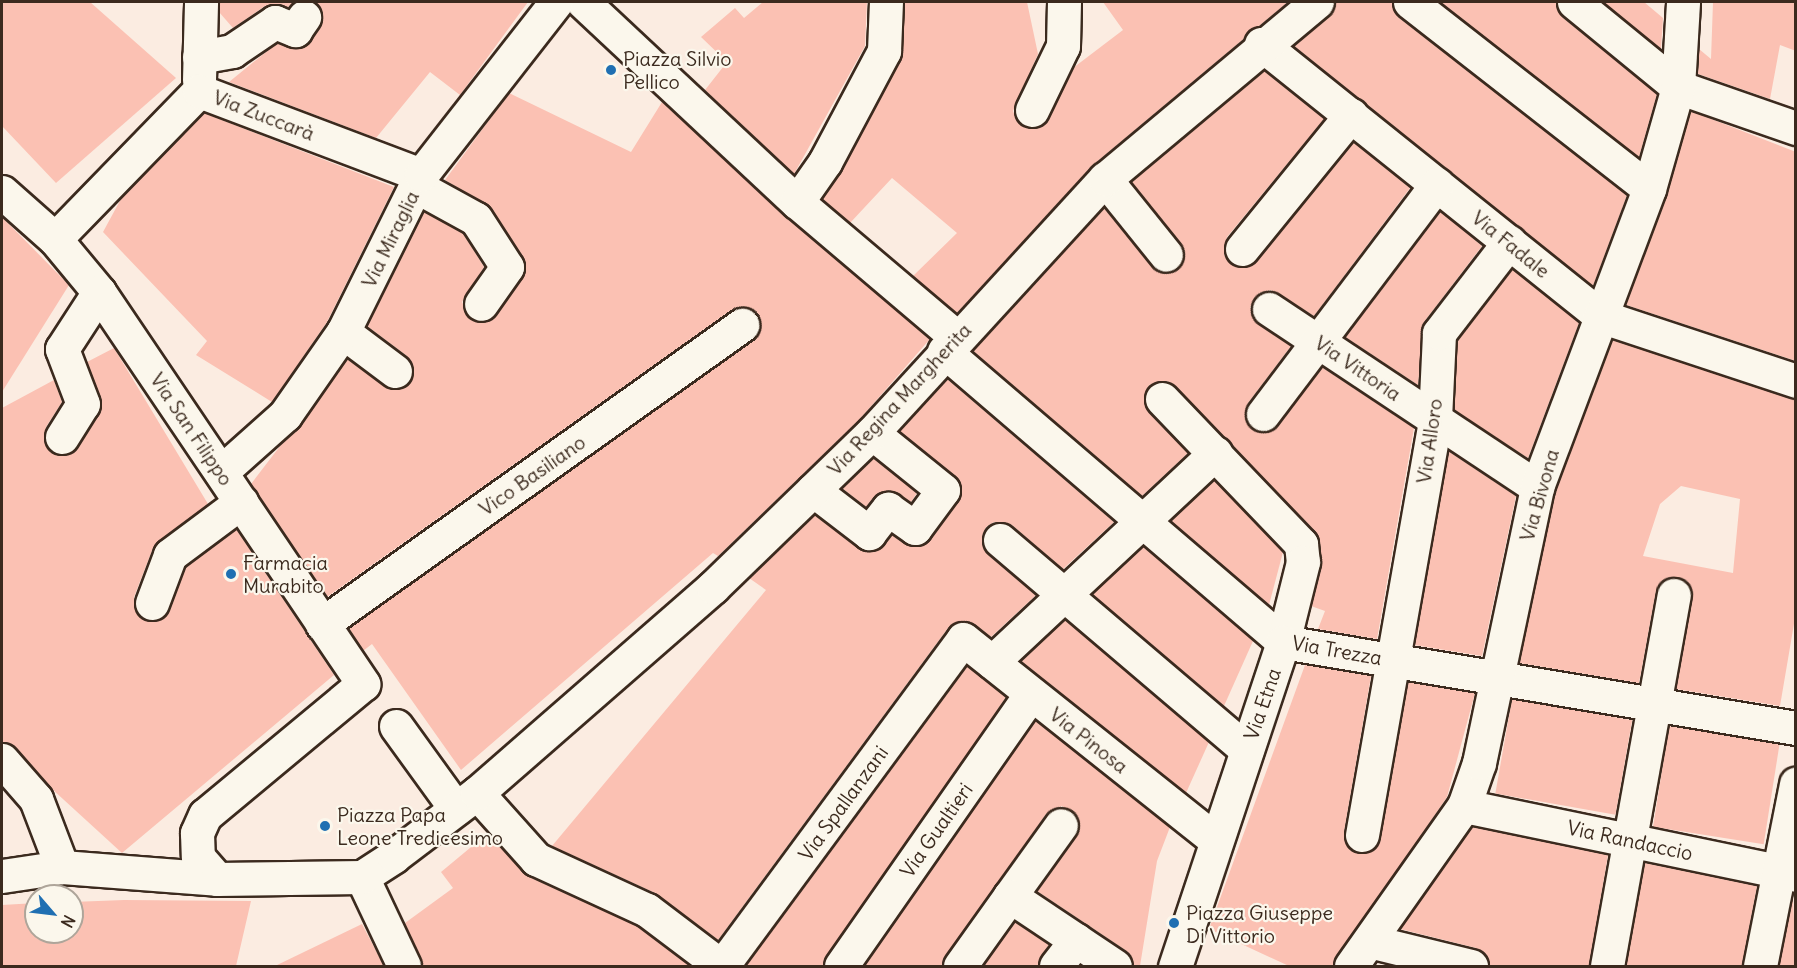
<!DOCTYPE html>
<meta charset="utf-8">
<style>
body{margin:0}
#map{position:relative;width:1797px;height:968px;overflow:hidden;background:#fbece1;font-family:Delius,sans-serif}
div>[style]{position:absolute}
.building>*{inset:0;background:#fbc1b3;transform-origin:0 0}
.roads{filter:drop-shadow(2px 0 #3b2a1e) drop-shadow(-2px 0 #3b2a1e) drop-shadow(0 2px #3b2a1e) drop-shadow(0 -2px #3b2a1e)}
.street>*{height:33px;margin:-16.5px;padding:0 16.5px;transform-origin:16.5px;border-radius:16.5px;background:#fbf7ec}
.secondary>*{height:33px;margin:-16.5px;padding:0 16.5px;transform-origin:16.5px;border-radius:16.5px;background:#fbf7ec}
.dots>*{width:16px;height:16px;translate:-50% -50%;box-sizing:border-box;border:3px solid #fbf7ec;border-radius:50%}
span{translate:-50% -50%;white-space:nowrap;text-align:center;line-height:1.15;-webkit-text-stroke:4.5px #fbf7ec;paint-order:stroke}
.poi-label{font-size:20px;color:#3b2a1e}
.left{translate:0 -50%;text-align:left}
.street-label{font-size:20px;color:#3b2a1e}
.frame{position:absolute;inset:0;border:3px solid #3b2a1e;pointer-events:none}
.north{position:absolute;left:24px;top:884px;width:60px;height:60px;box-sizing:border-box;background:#fbf7ec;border:2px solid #aea59a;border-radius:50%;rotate:118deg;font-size:16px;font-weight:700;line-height:24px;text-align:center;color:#3b2a1e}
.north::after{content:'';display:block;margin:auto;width:21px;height:27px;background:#1f6fb2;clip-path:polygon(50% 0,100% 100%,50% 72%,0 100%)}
</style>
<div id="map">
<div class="building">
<i style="clip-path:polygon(2px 2px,90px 2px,176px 78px,56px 183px,2px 126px)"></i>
<i style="clip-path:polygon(220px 2px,294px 2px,288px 7px,265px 6px,233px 28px,219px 12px)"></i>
<i style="clip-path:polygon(314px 2px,528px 2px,460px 95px,430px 72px,376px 138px,229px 82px,277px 43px,296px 49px,310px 41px,323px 19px)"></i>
<i style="clip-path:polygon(763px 2px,867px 2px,865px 46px,794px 174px,705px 90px,727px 62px,701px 37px,735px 8px,744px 18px)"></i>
<i style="clip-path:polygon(905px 2px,1027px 2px,1038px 54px,1013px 111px,1017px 121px,1033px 129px,1049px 118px,1073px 68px,1123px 30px,1103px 2px,1288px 2px,1093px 165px,957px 313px,913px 276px,957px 233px,892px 178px,850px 223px,822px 199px,901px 60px)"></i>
<i style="clip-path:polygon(1335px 2px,1392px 2px,1398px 17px,1627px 195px,1593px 286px,1294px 46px,1329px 16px)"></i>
<i style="clip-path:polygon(1440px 2px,1556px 2px,1562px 17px,1657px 94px,1639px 157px)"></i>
<i style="clip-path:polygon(1603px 2px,1644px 2px,1663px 18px,1661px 49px)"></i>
<i style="clip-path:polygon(1713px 2px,1796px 2px,1796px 51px,1780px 45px,1770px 99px,1698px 74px,1699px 49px,1711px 59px)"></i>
<i style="clip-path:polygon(1264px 71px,1324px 119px,1227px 237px,1224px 255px,1231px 264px,1248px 267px,1257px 261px,1353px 142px,1410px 188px,1314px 316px,1271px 290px,1260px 293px,1250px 307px,1258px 324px,1291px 346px,1248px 403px,1246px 421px,1252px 429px,1270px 431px,1278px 426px,1322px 367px,1414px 428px,1377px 639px,1318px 629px,1325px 611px,1311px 606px,1322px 560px,1315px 532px,1175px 386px,1167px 381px,1149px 385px,1144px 403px,1188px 453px,1142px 496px,973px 351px,1104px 208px,1152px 267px,1168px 274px,1178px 269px,1185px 253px,1181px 244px,1131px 182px)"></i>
<i style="clip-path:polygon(509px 93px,631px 152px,662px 102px,785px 216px,930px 339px,859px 420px,718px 556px,713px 553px,461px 770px,372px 644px,363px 651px,348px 628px,753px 340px,761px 324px,750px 308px,731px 310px,327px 597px,251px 484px,347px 359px,392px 389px,410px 382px,414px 373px,407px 356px,367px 326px,424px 212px,463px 233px,484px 267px,462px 302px,471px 320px,489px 321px,522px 278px,523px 257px,491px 208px,445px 180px)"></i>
<i style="clip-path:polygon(1691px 111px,1796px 152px,1796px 361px,1626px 305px)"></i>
<i style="clip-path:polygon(204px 113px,394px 187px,327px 322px,272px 402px,196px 355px,207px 341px,103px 232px,122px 197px)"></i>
<i style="clip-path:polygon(1440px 211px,1482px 246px,1424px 322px,1418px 385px,1345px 337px)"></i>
<i style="clip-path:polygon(2px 217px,69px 285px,2px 392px)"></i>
<i style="clip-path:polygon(1512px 269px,1579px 323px,1528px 458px,1454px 410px,1457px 340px)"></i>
<i style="clip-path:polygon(evenodd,1612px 340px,1796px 399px,1796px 612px,1780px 706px,1676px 689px,1692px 598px,1687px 581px,1677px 577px,1667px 578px,1656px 591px,1639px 683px,1519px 663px,1555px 492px,1612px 340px,1681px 486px,1740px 499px,1733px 573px,1643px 556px,1660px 504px,1681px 486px)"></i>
<i style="clip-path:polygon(114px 348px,208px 504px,153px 548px,134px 597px,137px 614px,146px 621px,164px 617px,186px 567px,236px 529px,334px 675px,122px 853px,52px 789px,16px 748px,2px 742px,2px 408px,54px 380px,62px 402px,46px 427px,45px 445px,61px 456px,71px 453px,102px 406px,87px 362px)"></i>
<i style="clip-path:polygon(947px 379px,1114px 522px,1063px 569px,1012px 525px,994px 522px,986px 527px,982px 537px,987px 554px,1036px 595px,991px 637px,966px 621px,948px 628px,718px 940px,655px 893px,552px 846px,766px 590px,749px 578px,814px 515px,866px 551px,877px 550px,892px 535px,913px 547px,930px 539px,958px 501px,961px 484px,899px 431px)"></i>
<i style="clip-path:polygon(1448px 451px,1516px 496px,1482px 656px,1414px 645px)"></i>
<i style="clip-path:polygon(873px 458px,917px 493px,911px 502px,889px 490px,866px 507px,842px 488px)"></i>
<i style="clip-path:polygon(1214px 480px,1283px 552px,1269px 605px,1170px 521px)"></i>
<i style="clip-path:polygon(1143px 546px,1253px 641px,1224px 706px,1092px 594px)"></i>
<i style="clip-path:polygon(1065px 620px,1209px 742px,1186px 793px,1021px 661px)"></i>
<i style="clip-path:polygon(1305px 665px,1371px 676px,1344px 832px,1350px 849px,1359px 854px,1376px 847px,1380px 838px,1408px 682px,1475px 693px,1447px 797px,1333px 966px,1289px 966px,1209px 929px)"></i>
<i style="clip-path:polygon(967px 666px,1006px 697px,823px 966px,745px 966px)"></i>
<i style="left:1512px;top:699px;width:122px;height:96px;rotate:10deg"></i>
<i style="clip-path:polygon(1035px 720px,1170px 827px,1157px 861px,1140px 966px,1134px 966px,1125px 950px,1037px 891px,1080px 827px,1078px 817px,1062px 806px,1046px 814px,942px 966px,864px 966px)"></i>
<i style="left:1669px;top:726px;width:112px;height:102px;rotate:9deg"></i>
<i style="clip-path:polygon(1472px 827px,1608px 855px,1589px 966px,1489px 966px,1476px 948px,1400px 929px)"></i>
<i style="clip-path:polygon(488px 833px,528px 876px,637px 926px,691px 966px,423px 966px,405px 923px,453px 888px,441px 872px)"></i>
<i style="clip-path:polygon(1645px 863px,1757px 886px,1742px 966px,1626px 966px)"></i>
<i style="clip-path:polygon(1793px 896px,1796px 966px,1779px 966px)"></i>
<i style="clip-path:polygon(124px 900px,251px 901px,236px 966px,2px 966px,2px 905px,36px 903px,36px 932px,72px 932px,72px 902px)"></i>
<i style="clip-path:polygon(1015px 922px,1049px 944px,1038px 966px,983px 966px)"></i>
<i style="clip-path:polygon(362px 924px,384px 966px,275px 966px)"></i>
</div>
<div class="roads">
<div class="street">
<i style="left:583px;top:2px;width:293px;rotate:43.1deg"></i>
<i style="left:797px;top:202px;width:209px;rotate:40.3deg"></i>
<i style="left:1410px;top:2px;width:303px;rotate:38deg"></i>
<i style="left:1574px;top:2px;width:134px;rotate:39.3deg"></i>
<i style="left:1678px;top:87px;width:125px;rotate:19.2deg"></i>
<i style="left:1261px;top:44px;width:435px;rotate:38.7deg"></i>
<i style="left:1600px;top:316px;width:206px;rotate:18.3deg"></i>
<i style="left:199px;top:57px;width:34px;rotate:-10deg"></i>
<i style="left:232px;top:51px;width:52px;rotate:-34deg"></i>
<i style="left:275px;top:22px;width:22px;rotate:22deg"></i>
<i style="left:295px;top:30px;width:16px;rotate:-55deg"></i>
<i style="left:199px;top:80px;width:78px;rotate:-88.5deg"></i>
<i style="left:1032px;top:110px;width:71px;rotate:-64.2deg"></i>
<i style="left:1063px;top:46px;width:44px;rotate:-88.7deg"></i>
<i style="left:1105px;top:179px;width:97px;rotate:51.2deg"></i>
<i style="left:416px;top:186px;width:68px;rotate:28.8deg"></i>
<i style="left:476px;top:219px;width:57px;rotate:57.1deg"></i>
<i style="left:507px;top:267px;width:45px;rotate:125.1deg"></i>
<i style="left:2px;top:192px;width:71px;rotate:41.6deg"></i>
<i style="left:55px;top:239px;width:69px;rotate:50.3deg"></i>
<i style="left:99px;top:292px;width:473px;rotate:56deg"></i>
<i style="left:363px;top:684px;width:205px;rotate:140.3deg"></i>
<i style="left:205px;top:815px;width:20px;rotate:114deg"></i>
<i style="left:197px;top:833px;width:24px;rotate:88deg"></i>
<i style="left:198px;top:857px;width:29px;rotate:49deg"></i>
<i style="left:797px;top:202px;width:49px;rotate:-55deg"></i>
<i style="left:825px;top:162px;width:126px;rotate:-62deg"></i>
<i style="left:884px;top:51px;width:49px;rotate:-87.7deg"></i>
<i style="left:55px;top:239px;width:206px;rotate:-45.8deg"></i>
<i style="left:199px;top:91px;width:237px;rotate:20.7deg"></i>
<i style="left:1242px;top:249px;width:173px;rotate:-50.9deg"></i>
<i style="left:1269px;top:309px;width:322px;rotate:33.6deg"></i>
<i style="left:343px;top:332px;width:65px;rotate:36.9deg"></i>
<i style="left:944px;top:351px;width:447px;rotate:40.6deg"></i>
<i style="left:1283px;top:642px;width:520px;rotate:9.52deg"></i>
<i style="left:1162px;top:399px;width:201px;rotate:46.2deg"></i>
<i style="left:1301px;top:544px;width:18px;rotate:84deg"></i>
<i style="left:1303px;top:562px;width:82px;rotate:104deg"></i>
<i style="left:1283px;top:642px;width:342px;rotate:108.4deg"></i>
<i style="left:1263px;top:414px;width:288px;rotate:-52.9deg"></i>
<i style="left:62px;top:437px;width:39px;rotate:-58deg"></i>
<i style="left:83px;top:404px;width:59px;rotate:-110.9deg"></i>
<i style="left:62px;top:349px;width:68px;rotate:-57deg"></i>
<i style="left:221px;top:472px;width:86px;rotate:-41.7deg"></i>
<i style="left:285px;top:415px;width:101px;rotate:-55.1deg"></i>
<i style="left:343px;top:332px;width:175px;rotate:-63.6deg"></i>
<i style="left:421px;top:175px;width:219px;rotate:-52deg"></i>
<i style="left:813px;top:490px;width:71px;rotate:37.5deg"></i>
<i style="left:869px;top:533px;width:31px;rotate:-52deg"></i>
<i style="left:888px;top:509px;width:33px;rotate:35deg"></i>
<i style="left:915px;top:528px;width:47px;rotate:-53.6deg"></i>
<i style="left:943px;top:490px;width:91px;rotate:-141.2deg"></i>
<i style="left:1000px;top:540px;width:324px;rotate:40.4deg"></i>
<i style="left:152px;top:603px;width:51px;rotate:-69.4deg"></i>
<i style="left:170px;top:555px;width:89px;rotate:-36.7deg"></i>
<i style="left:322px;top:624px;width:516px;rotate:-35.45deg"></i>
<i style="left:992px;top:662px;width:306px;rotate:-43.1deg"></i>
<i style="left:396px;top:726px;width:102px;rotate:54.1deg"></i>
<i style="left:2px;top:760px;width:52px;rotate:48.9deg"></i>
<i style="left:36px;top:799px;width:73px;rotate:69.1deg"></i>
<i style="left:477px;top:793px;width:89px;rotate:48.2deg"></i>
<i style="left:536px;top:859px;width:122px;rotate:24.7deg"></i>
<i style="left:647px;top:910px;width:93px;rotate:37.1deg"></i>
<i style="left:1464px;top:806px;width:339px;rotate:11.7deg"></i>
<i style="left:1362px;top:835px;width:422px;rotate:-80deg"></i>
<i style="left:1435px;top:419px;width:86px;rotate:-87.3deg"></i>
<i style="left:1439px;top:333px;width:115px;rotate:-52.4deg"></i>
<i style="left:362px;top:877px;width:98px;rotate:64.7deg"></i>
<i style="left:1010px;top:896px;width:87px;rotate:-54.3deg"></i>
<i style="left:1373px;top:942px;width:101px;rotate:13.8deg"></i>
<i style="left:722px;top:966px;width:406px;rotate:-53.6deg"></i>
<i style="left:963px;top:639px;width:323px;rotate:38.5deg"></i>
<i style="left:841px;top:966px;width:332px;rotate:-55.1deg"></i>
<i style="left:960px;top:966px;width:86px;rotate:-54.5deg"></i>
<i style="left:1010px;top:896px;width:126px;rotate:33.7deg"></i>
<i style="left:1056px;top:966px;width:33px;rotate:-52deg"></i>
<i style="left:1351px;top:966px;width:196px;rotate:-54.8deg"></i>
<i style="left:1464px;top:806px;width:46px;rotate:-70.8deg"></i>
<i style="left:1479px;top:763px;width:282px;rotate:-78.1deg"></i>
<i style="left:1537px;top:487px;width:318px;rotate:-69.4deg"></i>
<i style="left:1649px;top:189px;width:106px;rotate:-74.1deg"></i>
<i style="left:1678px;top:87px;width:85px;rotate:-86.6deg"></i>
<i style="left:1607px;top:966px;width:377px;rotate:-79.8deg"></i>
<i style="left:1760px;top:966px;width:186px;rotate:-78.8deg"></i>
</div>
<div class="secondary">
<i style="left:2px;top:876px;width:61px;rotate:-8.5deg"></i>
<i style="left:62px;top:867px;width:155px;rotate:4.4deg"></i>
<i style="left:217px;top:879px;width:145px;rotate:-0.8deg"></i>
<i style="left:362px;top:877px;width:38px;rotate:-33deg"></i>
<i style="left:394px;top:856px;width:104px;rotate:-37.2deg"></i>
<i style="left:477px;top:793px;width:313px;rotate:-41.1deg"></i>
<i style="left:713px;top:587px;width:221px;rotate:-44.1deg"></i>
<i style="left:872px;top:433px;width:345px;rotate:-47.5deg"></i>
<i style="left:1105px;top:179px;width:276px;rotate:-39.9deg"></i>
</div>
</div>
<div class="dots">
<i style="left:611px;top:70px;background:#1f6fb2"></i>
<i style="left:231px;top:574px;background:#1f6fb2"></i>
<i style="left:325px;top:826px;background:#1f6fb2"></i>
<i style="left:1174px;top:923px;background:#1f6fb2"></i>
</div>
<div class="poi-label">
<span class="left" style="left:623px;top:70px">Piazza Silvio<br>Pellico</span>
<span class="left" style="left:243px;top:574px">Farmacia<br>Murabito</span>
<span class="left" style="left:337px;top:826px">Piazza Papa<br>Leone Tredicesimo</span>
<span class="left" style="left:1186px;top:924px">Piazza Giuseppe<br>Di Vittorio</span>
</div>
<div class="street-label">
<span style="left:264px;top:115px;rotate:21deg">Via Zuccarà</span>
<span style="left:390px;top:239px;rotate:-64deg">Via Miraglia</span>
<span style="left:1511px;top:244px;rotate:39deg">Via Fadale</span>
<span style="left:1358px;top:368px;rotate:34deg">Via Vittoria</span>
<span style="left:899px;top:399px;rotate:-47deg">Via Regina Margherita</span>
<span style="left:192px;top:429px;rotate:56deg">Via San Filippo</span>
<span style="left:1429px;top:441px;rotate:-82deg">Via Alloro</span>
<span style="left:532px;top:475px;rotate:-35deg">Vico Basiliano</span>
<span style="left:1539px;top:495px;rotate:-74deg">Via Bivona</span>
<span style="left:1337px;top:650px;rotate:10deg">Via Trezza</span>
<span style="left:1262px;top:704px;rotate:-71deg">Via Etna</span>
<span style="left:1089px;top:740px;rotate:38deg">Via Pinosa</span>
<span style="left:843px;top:803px;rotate:-54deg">Via Spallanzani</span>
<span style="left:936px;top:830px;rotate:-55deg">Via Gualtieri</span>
<span style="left:1630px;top:840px;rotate:12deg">Via Randaccio</span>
</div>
<div class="frame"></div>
<div class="north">N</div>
</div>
